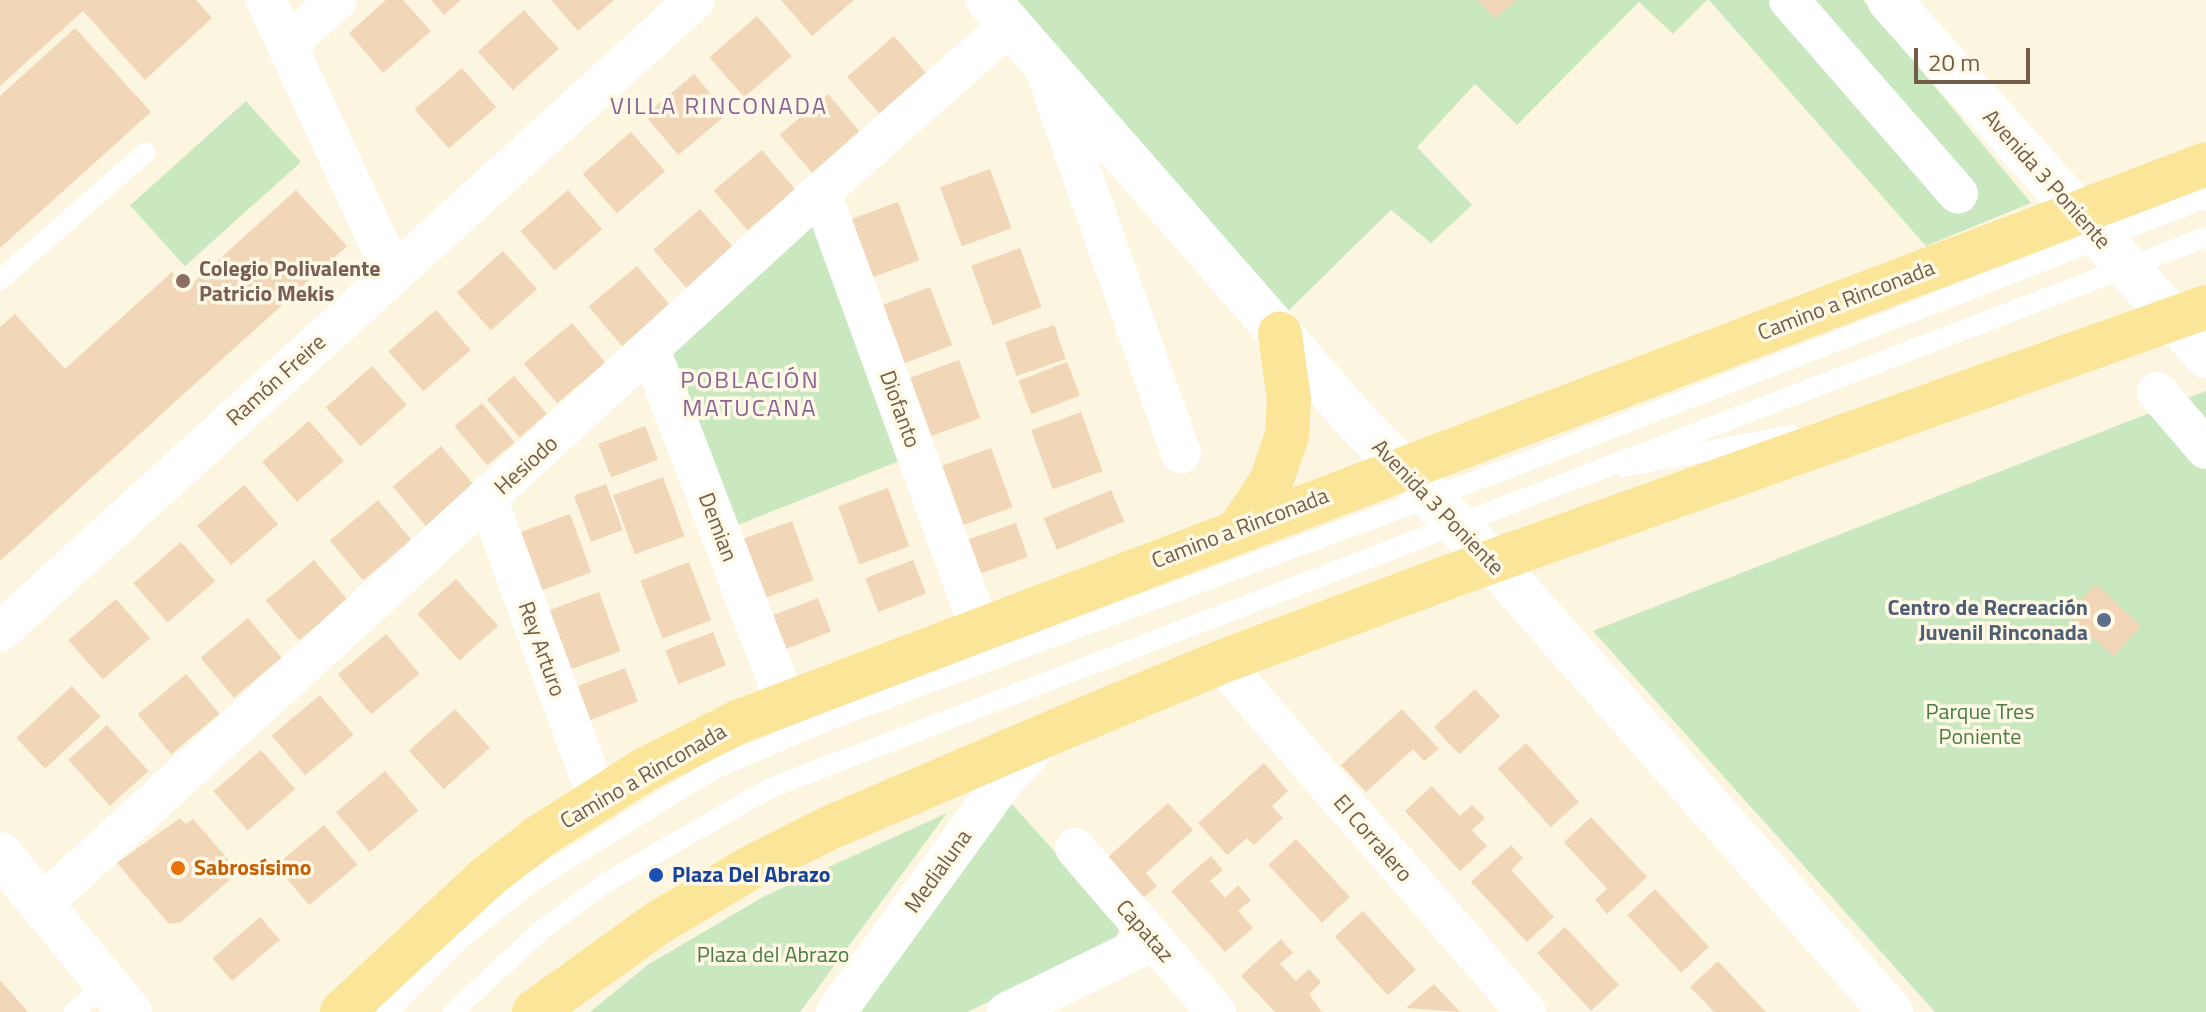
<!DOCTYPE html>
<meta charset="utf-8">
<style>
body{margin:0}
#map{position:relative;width:2206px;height:1012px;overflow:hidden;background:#fcf5e0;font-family:"Titillium Web",sans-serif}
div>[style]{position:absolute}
.green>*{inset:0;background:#cae8bf;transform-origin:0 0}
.building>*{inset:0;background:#f1d7b8;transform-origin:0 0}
.lane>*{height:20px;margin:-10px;padding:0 10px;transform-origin:10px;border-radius:10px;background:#fff}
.street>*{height:40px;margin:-20px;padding:0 20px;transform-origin:20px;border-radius:20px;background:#fff}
.secondary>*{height:44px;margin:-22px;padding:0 22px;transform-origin:22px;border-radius:22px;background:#fff}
.primary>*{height:44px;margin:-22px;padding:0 22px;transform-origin:22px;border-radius:22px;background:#fae599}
.dots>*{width:22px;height:22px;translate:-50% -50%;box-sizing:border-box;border:4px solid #fff9e6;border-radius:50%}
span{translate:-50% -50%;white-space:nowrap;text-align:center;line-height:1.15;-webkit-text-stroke:7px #fff9e6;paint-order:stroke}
.street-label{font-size:22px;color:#725d48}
.education-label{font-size:22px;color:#785e54;font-weight:700}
.left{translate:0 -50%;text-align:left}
.service-label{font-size:22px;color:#4e5e75;font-weight:700}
.right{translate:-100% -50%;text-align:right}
.park-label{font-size:22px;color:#4b7d43}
.food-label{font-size:22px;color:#c56008;font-weight:700}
.transit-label{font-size:22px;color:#164399;font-weight:700}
.neighbourhood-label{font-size:24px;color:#8c6395;letter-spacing:2px}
.scale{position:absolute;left:1914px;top:48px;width:116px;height:36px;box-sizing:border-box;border:4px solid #725d48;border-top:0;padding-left:10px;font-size:24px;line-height:28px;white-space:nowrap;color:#725d48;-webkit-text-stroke:6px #fff9e6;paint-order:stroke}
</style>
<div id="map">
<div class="green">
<i style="clip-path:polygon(1013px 0,1707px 0,1673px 34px,1639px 2px,1517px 125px,1475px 84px,1417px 147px,1472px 205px,1431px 243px,1391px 210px,1285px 314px)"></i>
<i style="clip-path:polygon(1709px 0,1863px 0,2031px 203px,1926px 246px)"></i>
<i style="left:246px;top:101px;width:82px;height:156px;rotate:48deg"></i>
<i style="clip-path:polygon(821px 192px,917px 454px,720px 532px,651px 352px)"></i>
<i style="clip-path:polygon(2206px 391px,2206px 1012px,1935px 1012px,1593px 631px)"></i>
<i style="clip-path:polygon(1008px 800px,1121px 925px,1114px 942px,967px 1012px,844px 1012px)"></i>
<i style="clip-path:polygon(947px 813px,800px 1012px,590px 1012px,649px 964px,765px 896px)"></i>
</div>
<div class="building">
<i style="clip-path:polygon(0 0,196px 0,212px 18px,145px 80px,83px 11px,0 86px)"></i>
<i style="clip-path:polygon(386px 0,403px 0,431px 31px,383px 73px,349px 33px)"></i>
<i style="clip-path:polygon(431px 0,461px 0,444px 15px)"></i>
<i style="clip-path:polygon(551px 0,614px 0,578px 31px)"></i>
<i style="clip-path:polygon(781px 0,854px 0,812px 36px)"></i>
<i style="clip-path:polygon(1478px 0,1517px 0,1495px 19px)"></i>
<i style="left:524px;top:10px;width:52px;height:62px;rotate:48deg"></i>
<i style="left:757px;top:16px;width:53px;height:63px;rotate:49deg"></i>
<i style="clip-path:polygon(75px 28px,151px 112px,0 248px,0 96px)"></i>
<i style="left:894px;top:36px;width:52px;height:62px;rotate:49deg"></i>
<i style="left:462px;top:68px;width:52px;height:63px;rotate:49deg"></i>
<i style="left:694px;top:74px;width:52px;height:64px;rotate:50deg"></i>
<i style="left:828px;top:94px;width:52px;height:63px;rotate:50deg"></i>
<i style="left:631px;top:132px;width:52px;height:64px;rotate:49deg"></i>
<i style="left:762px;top:150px;width:52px;height:63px;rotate:50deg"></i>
<i style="left:990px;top:169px;width:63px;height:53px;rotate:70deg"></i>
<i style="clip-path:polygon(296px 190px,347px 246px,0 561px,0 327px,15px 314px,65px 369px,172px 272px,187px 288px)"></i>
<i style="left:568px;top:190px;width:52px;height:63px;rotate:49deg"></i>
<i style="left:898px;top:202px;width:62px;height:52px;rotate:70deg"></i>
<i style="left:700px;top:209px;width:53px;height:62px;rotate:49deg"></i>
<i style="left:1020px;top:248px;width:63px;height:52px;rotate:70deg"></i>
<i style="left:503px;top:251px;width:51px;height:62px;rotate:48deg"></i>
<i style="left:637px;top:266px;width:52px;height:63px;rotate:50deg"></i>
<i style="left:930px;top:287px;width:62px;height:51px;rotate:69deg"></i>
<i style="left:436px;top:310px;width:53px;height:63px;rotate:49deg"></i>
<i style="left:572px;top:323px;width:52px;height:63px;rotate:50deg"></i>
<i style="left:1054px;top:325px;width:36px;height:52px;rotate:71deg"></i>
<i style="left:959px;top:360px;width:62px;height:52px;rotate:70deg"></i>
<i style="left:1067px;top:362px;width:36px;height:52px;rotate:69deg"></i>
<i style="left:372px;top:366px;width:52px;height:62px;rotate:48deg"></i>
<i style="left:514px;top:376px;width:50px;height:36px;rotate:49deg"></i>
<i style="left:482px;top:403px;width:51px;height:36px;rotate:50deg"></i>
<i style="left:1081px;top:412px;width:63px;height:53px;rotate:70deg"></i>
<i style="left:309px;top:421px;width:53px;height:62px;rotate:49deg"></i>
<i style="left:645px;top:426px;width:36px;height:50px;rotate:69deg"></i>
<i style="left:441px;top:446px;width:52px;height:63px;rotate:50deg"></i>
<i style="left:991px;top:448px;width:63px;height:52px;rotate:70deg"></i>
<i style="left:663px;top:477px;width:63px;height:53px;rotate:70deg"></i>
<i style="left:606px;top:484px;width:49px;height:34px;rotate:70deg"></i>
<i style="left:244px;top:485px;width:52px;height:62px;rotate:49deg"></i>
<i style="left:888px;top:488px;width:62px;height:53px;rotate:70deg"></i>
<i style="left:1111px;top:490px;width:34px;height:73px;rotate:67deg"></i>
<i style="left:378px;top:500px;width:52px;height:63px;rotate:50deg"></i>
<i style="left:570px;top:514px;width:62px;height:53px;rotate:70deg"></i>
<i style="left:792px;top:521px;width:63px;height:52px;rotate:70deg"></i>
<i style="left:1016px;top:523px;width:36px;height:51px;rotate:71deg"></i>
<i style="left:181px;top:542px;width:52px;height:63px;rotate:49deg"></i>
<i style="left:314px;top:560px;width:52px;height:63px;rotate:50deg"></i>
<i style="left:913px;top:560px;width:36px;height:51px;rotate:69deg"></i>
<i style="left:689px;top:562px;width:62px;height:52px;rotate:69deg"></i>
<i style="left:456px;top:579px;width:63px;height:52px;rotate:48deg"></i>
<i style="left:2096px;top:584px;width:62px;height:41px;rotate:43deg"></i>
<i style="left:599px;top:592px;width:63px;height:53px;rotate:70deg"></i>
<i style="left:818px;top:598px;width:36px;height:51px;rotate:69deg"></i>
<i style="left:116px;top:599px;width:52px;height:63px;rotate:49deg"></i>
<i style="left:248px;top:618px;width:52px;height:62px;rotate:50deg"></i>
<i style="left:713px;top:632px;width:36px;height:51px;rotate:69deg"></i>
<i style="left:386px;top:634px;width:52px;height:63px;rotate:50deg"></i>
<i style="left:625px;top:668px;width:36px;height:51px;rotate:69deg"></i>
<i style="left:186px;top:674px;width:52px;height:63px;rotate:50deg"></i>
<i style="left:72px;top:686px;width:42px;height:76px;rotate:47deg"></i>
<i style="left:1475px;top:689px;width:37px;height:56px;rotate:47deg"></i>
<i style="left:320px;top:695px;width:52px;height:63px;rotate:50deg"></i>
<i style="left:455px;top:709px;width:52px;height:62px;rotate:48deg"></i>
<i style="clip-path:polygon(1402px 709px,1439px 749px,1424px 761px,1413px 749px,1366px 792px,1341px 765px)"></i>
<i style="left:107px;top:725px;width:62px;height:52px;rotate:48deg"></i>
<i style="left:1526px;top:743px;width:79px;height:38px;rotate:48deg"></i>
<i style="left:261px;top:750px;width:52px;height:63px;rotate:49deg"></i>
<i style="clip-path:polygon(1264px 763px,1288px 791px,1272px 806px,1283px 818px,1254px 845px,1247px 838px,1227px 855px,1198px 823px)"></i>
<i style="left:385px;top:771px;width:52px;height:64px;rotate:50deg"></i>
<i style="clip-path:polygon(1432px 786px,1460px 816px,1472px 805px,1485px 818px,1472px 830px,1487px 846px,1460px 871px,1405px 811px)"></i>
<i style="clip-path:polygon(1168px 803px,1193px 830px,1146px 873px,1157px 886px,1143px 898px,1107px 858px)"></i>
<i style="clip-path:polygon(1591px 817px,1647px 877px,1607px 914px,1595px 900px,1607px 889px,1564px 842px)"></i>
<i style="clip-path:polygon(180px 818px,186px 824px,193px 819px,239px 872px,181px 922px,169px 924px,117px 863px)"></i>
<i style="left:324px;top:825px;width:52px;height:63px;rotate:50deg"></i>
<i style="left:1296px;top:839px;width:79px;height:38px;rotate:47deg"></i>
<i style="clip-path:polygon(1511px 845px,1523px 858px,1511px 870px,1554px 917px,1527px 942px,1471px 882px)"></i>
<i style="clip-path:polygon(1211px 856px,1223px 870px,1210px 881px,1225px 898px,1238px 885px,1251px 900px,1238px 911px,1253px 928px,1225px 952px,1171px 891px)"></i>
<i style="left:1655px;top:889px;width:79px;height:38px;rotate:47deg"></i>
<i style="left:1363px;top:911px;width:79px;height:38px;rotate:48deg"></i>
<i style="left:260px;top:917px;width:30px;height:63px;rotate:49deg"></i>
<i style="left:1565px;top:927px;width:79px;height:38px;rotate:47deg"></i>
<i style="clip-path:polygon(1281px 939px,1293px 953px,1280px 964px,1296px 981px,1309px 969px,1321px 982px,1309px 994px,1322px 1012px,1275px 1012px,1241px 976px)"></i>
<i style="clip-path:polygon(1718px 961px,1744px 989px,1766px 1012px,1714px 1012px,1690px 987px)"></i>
<i style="clip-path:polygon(0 980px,28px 1012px,0 1012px)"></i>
<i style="clip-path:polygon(1434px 984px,1460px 1012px,1406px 1008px)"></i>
</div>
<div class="lane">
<i style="left:0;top:280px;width:194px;rotate:-41.2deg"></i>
<i style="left:1623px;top:467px;width:172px;rotate:-10.7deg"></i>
<i style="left:74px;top:1012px;width:43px;rotate:-41.2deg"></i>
<i style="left:387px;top:1012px;width:99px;rotate:-45deg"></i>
<i style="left:457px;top:942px;width:96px;rotate:-38.7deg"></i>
<i style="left:532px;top:882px;width:212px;rotate:-31.9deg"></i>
<i style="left:712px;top:770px;width:127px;rotate:-23.1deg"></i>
<i style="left:829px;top:720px;width:723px;rotate:-20.31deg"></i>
<i style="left:1507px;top:469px;width:750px;rotate:-21.19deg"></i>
<i style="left:453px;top:1012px;width:121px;rotate:-42.7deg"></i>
<i style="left:542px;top:930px;width:79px;rotate:-36.7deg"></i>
<i style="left:605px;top:883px;width:190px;rotate:-29.9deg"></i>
<i style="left:770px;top:788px;width:1538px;rotate:-20.99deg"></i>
</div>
<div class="street">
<i style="left:266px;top:0;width:302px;rotate:65.1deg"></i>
<i style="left:1789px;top:0;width:257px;rotate:48.9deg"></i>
<i style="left:287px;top:45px;width:67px;rotate:-42deg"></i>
<i style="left:1043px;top:64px;width:413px;rotate:70.5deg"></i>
<i style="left:821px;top:192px;width:462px;rotate:70deg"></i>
<i style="left:651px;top:352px;width:374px;rotate:69deg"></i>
<i style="left:2157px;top:392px;width:75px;rotate:49.3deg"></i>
<i style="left:488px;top:500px;width:316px;rotate:69.8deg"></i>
<i style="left:0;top:632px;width:939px;rotate:-42.28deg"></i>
<i style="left:1221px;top:662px;width:464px;rotate:48.9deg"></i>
<i style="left:1075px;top:848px;width:216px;rotate:49.3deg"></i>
<i style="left:41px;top:905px;width:1057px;rotate:-42.43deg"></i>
<i style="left:821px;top:192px;width:252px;rotate:-41.5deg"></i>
<i style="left:836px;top:1012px;width:284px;rotate:-54deg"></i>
<i style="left:1003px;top:782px;width:64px;rotate:-47.5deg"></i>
<i style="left:1007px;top:1012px;width:162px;rotate:-25.9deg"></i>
</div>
<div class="secondary">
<i style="left:988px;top:0;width:561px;rotate:48.83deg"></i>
<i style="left:1357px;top:422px;width:195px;rotate:45.8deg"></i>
<i style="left:1493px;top:562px;width:601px;rotate:48.51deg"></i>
<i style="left:1889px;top:0;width:477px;rotate:48.3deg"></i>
<i style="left:0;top:854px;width:205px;rotate:50.6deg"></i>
</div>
<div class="primary">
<i style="left:1240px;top:528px;width:55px;rotate:-56deg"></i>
<i style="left:1271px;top:482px;width:50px;rotate:-71.2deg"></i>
<i style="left:1287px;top:435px;width:36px;rotate:-87deg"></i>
<i style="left:1289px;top:399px;width:66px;rotate:-97.9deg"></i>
<i style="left:342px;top:1012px;width:197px;rotate:-42.9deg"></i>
<i style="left:486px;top:878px;width:67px;rotate:-37.7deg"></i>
<i style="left:539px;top:837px;width:125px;rotate:-32.5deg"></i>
<i style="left:644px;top:770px;width:106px;rotate:-27.1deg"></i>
<i style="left:738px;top:722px;width:1570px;rotate:-20.81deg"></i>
<i style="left:534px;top:1012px;width:153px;rotate:-35.7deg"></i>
<i style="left:658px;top:923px;width:107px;rotate:-30.9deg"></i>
<i style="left:750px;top:868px;width:86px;rotate:-26.9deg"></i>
<i style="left:827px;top:829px;width:238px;rotate:-23.2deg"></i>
<i style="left:1046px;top:735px;width:190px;rotate:-22.6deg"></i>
<i style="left:1221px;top:662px;width:246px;rotate:-20.5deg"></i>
<i style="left:1451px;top:576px;width:801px;rotate:-19.61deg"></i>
</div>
<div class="dots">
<i style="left:183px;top:281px;background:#8d6e63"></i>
<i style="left:2104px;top:620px;background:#5c6f8a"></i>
<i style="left:178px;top:868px;background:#e8710a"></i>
<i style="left:656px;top:875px;background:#1a4fb4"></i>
</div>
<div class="street-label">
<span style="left:2047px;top:179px;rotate:48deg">Avenida 3 Poniente</span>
<span style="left:1846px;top:300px;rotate:-21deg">Camino a Rinconada</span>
<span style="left:276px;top:380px;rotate:-42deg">Ramón Freire</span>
<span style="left:900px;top:409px;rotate:70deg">Diofanto</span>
<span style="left:526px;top:465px;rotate:-42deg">Hesiodo</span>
<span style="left:1438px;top:507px;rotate:46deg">Avenida 3 Poniente</span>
<span style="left:718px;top:527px;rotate:69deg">Demian</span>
<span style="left:1240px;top:528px;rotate:-21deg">Camino a Rinconada</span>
<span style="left:542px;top:649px;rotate:70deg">Rey Arturo</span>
<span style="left:643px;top:776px;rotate:-30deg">Camino a Rinconada</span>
<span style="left:1373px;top:838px;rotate:49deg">El Corralero</span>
<span style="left:938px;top:871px;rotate:-54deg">Medialuna</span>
<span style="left:1145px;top:931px;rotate:49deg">Capataz</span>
</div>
<div class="education-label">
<span class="left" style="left:199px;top:281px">Colegio Polivalente<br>Patricio Mekis</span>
</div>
<div class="service-label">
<span class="right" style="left:2088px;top:620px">Centro de Recreación<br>Juvenil Rinconada</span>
</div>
<div class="park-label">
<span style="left:1980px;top:724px">Parque Tres<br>Poniente</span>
<span style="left:773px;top:955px">Plaza del Abrazo</span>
</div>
<div class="food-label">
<span class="left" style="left:194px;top:868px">Sabrosísimo</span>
</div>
<div class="transit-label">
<span class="left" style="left:672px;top:875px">Plaza Del Abrazo</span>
</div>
<div class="neighbourhood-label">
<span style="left:719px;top:106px">VILLA RINCONADA</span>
<span style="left:750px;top:394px">POBLACIÓN<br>MATUCANA</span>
</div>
<div class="scale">20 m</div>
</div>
